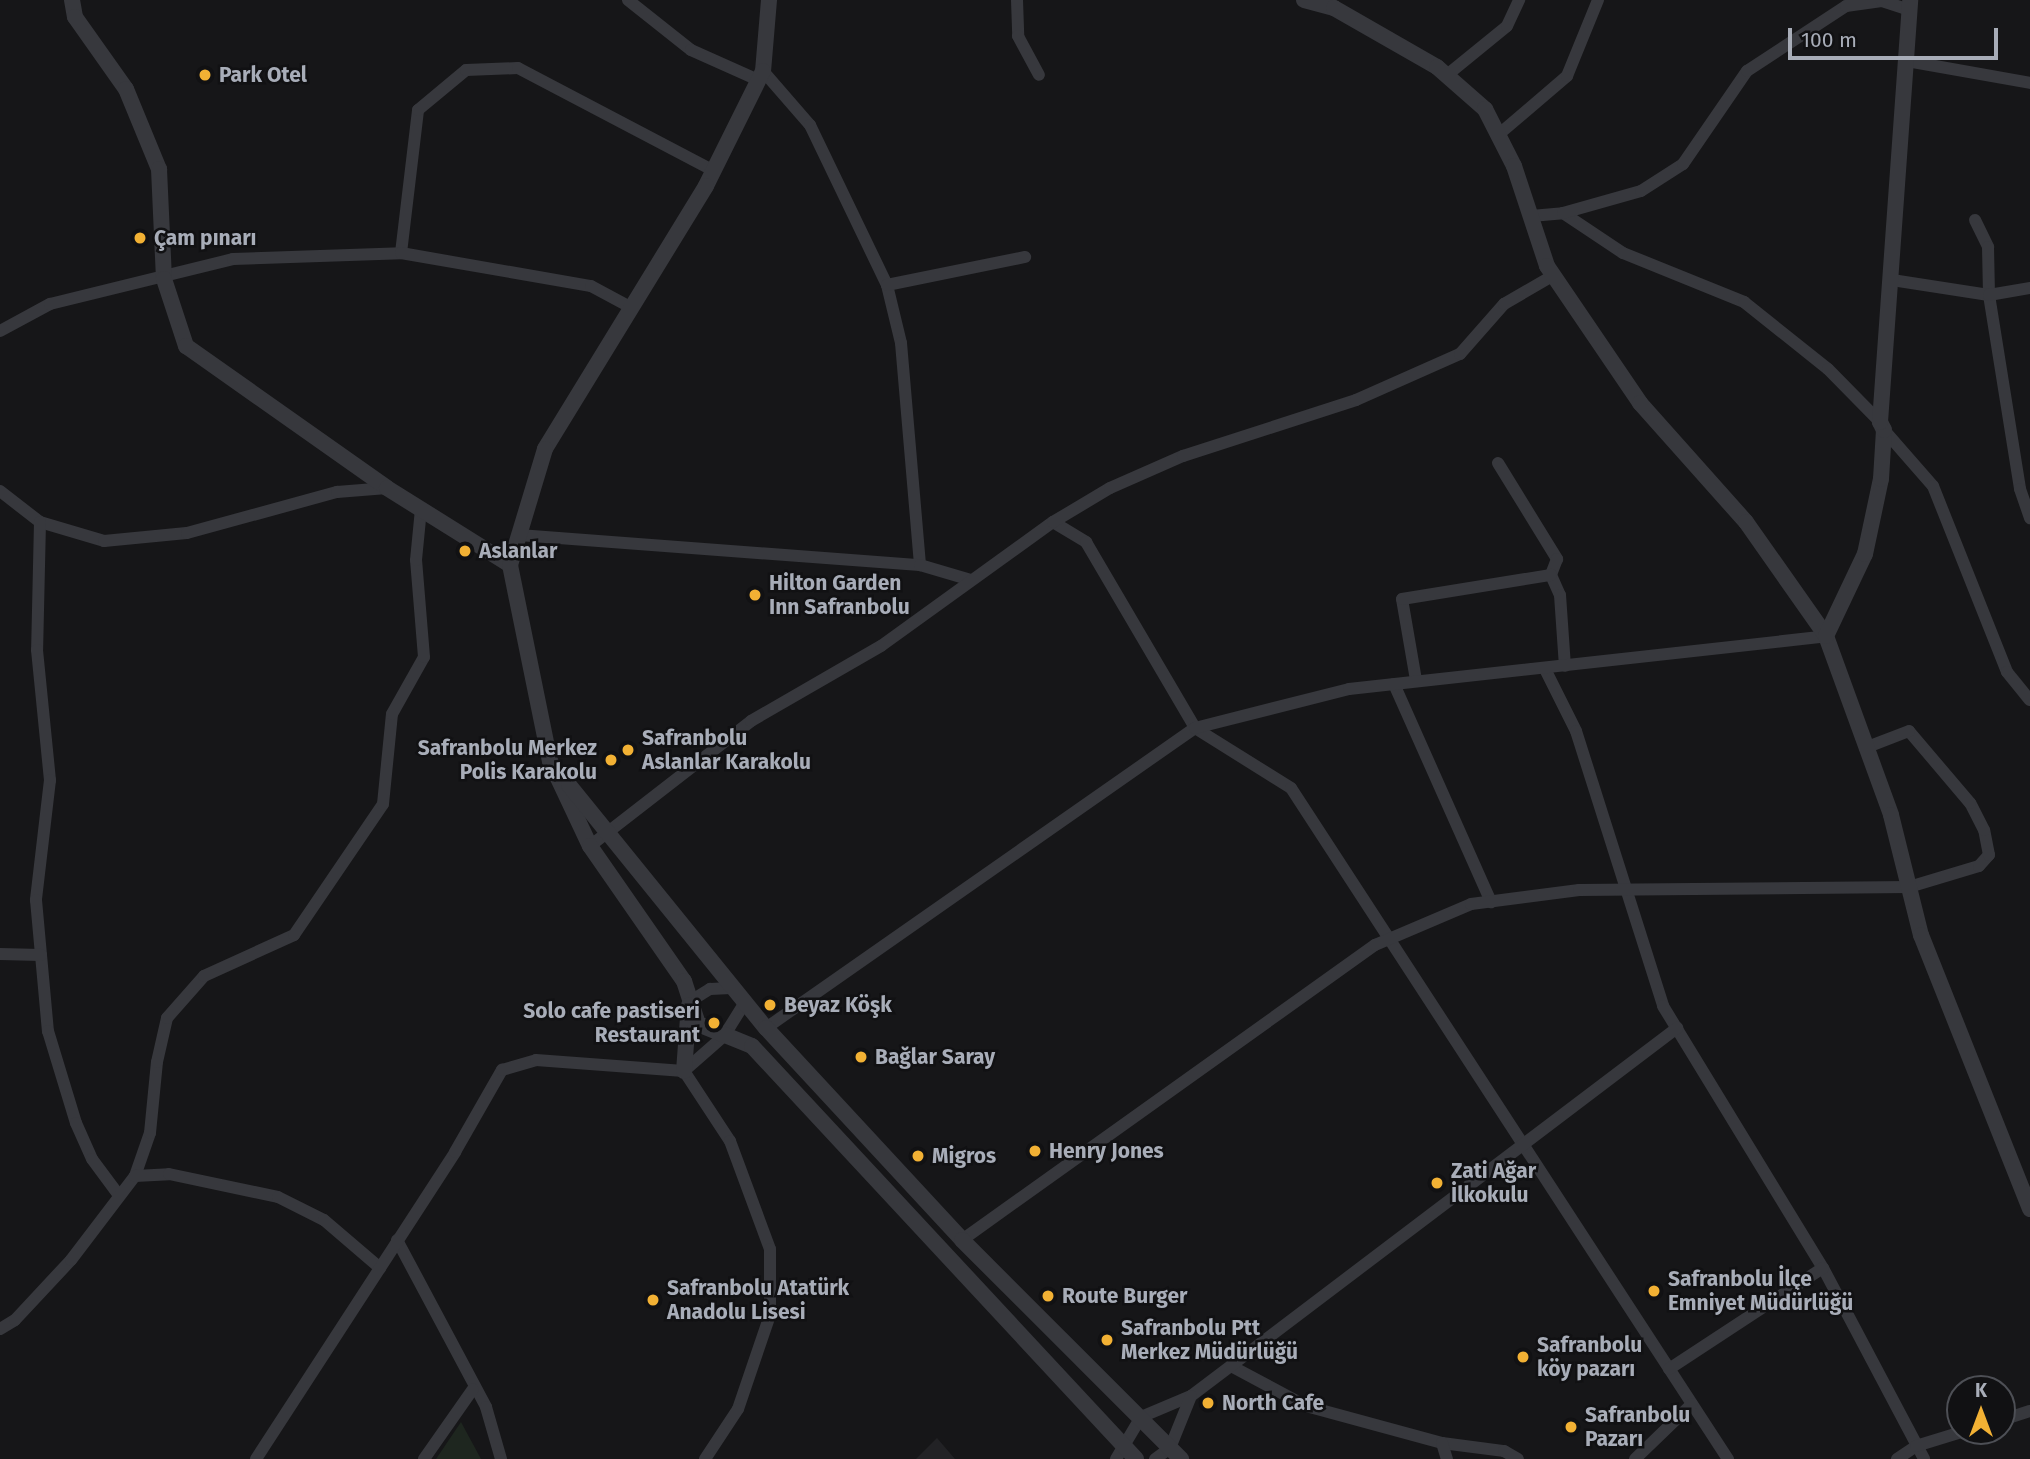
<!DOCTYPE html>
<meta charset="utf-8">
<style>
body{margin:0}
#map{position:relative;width:2030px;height:1459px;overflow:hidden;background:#161618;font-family:"Fira Sans",sans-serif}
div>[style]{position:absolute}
.built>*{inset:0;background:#222225}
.green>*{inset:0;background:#1e261f}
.minor>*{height:12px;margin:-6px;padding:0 6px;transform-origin:6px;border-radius:6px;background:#37383d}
.tertiary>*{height:16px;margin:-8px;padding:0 8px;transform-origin:8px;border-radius:8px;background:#37383d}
.dots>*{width:19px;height:19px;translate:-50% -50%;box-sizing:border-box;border:4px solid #111113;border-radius:50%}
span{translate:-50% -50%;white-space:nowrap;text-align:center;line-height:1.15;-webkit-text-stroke:5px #111113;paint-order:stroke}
.poi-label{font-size:21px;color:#a8adb8;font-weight:700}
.left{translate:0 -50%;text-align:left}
.right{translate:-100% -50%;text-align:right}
.north{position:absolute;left:1946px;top:1375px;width:70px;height:70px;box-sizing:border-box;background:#111113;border:2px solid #4d4f55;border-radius:50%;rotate:0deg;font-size:19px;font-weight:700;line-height:28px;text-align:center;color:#a8adb8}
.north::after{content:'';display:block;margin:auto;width:24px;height:32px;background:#f2b134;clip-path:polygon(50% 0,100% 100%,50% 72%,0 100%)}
.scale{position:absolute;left:1788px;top:28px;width:210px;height:32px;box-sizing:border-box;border:4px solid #a8adb8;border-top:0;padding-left:9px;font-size:21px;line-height:24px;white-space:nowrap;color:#a8adb8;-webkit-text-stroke:5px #111113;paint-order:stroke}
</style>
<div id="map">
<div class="built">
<i style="clip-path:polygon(937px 1438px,955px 1459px,916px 1459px)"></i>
</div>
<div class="green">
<i style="clip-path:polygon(461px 1422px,481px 1459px,436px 1459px)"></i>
</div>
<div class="minor">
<i style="left:628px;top:0;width:80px;rotate:38.4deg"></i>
<i style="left:691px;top:50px;width:73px;rotate:24.1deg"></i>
<i style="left:1017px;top:0;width:36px;rotate:88deg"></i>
<i style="left:1018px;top:36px;width:44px;rotate:61.7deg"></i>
<i style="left:1907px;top:61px;width:125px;rotate:10.1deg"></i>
<i style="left:763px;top:71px;width:72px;rotate:49deg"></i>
<i style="left:810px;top:125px;width:178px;rotate:64.3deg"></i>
<i style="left:887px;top:285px;width:60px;rotate:76.4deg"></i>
<i style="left:901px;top:343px;width:223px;rotate:85.1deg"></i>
<i style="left:1447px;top:75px;width:77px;rotate:-39.2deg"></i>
<i style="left:1507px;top:26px;width:29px;rotate:-65deg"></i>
<i style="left:1498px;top:135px;width:91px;rotate:-40.5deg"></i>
<i style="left:1567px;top:76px;width:82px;rotate:-67.8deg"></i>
<i style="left:1563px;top:213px;width:72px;rotate:33.7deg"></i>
<i style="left:1623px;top:253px;width:131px;rotate:22deg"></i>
<i style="left:1744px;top:302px;width:107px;rotate:38.6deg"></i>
<i style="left:1828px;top:369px;width:74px;rotate:45.5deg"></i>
<i style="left:1531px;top:216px;width:32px;rotate:-5deg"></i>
<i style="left:1563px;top:213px;width:81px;rotate:-15.8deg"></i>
<i style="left:1641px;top:191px;width:50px;rotate:-32.7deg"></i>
<i style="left:1683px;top:164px;width:113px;rotate:-55.5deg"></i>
<i style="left:1747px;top:71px;width:118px;rotate:-33.3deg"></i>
<i style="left:1846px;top:6px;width:36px;rotate:-8deg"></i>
<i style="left:1882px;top:1px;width:29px;rotate:18deg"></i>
<i style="left:1975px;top:220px;width:30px;rotate:64deg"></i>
<i style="left:1988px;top:247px;width:48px;rotate:88.8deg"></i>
<i style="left:1989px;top:295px;width:196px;rotate:80.9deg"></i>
<i style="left:2020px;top:489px;width:31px;rotate:71deg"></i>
<i style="left:401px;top:253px;width:144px;rotate:-83.2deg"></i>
<i style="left:418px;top:110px;width:62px;rotate:-39.8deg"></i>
<i style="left:466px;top:70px;width:52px;rotate:-2.2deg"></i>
<i style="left:518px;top:68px;width:221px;rotate:27.7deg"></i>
<i style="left:1892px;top:280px;width:98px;rotate:8.8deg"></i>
<i style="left:1989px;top:295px;width:42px;rotate:-9.7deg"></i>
<i style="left:887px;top:285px;width:141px;rotate:-11.5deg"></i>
<i style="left:0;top:331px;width:57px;rotate:-28.4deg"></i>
<i style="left:50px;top:304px;width:188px;rotate:-13.8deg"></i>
<i style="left:233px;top:259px;width:168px;rotate:-2deg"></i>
<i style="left:401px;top:253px;width:193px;rotate:9.9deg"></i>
<i style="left:591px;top:286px;width:47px;rotate:28.2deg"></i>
<i style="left:1884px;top:430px;width:74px;rotate:48.8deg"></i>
<i style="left:1933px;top:486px;width:200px;rotate:68.3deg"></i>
<i style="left:2007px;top:672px;width:36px;rotate:51deg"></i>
<i style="left:1498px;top:463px;width:113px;rotate:58.4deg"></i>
<i style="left:1557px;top:559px;width:17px;rotate:111deg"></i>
<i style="left:1551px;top:575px;width:22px;rotate:66deg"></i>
<i style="left:1560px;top:595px;width:71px;rotate:86deg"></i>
<i style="left:0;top:491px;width:51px;rotate:37.8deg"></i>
<i style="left:40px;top:522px;width:67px;rotate:16.5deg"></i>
<i style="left:104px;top:541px;width:83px;rotate:-5.5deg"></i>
<i style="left:187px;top:533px;width:156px;rotate:-15.3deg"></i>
<i style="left:337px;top:492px;width:50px;rotate:-4.6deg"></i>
<i style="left:40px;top:522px;width:128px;rotate:91.3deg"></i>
<i style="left:37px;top:650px;width:131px;rotate:84.3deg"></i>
<i style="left:50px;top:780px;width:121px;rotate:96.7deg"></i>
<i style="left:36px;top:900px;width:132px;rotate:84.8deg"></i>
<i style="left:48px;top:1031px;width:96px;rotate:73.1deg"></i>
<i style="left:76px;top:1123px;width:39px;rotate:66deg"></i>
<i style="left:92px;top:1159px;width:44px;rotate:53.4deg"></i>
<i style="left:1053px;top:522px;width:39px;rotate:31deg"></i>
<i style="left:1086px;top:542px;width:216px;rotate:59.6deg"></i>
<i style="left:1195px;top:728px;width:113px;rotate:32deg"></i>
<i style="left:1291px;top:788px;width:801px;rotate:56.93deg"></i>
<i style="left:519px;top:535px;width:402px;rotate:4.3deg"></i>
<i style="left:920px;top:565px;width:53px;rotate:16.4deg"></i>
<i style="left:1545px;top:669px;width:69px;rotate:63.4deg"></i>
<i style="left:1576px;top:731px;width:288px;rotate:72.4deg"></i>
<i style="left:1663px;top:1006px;width:307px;rotate:58.6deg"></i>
<i style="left:1823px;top:1268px;width:216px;rotate:62.1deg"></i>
<i style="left:1416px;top:680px;width:82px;rotate:-99.8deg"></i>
<i style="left:1402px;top:599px;width:151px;rotate:-9.2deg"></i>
<i style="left:1394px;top:684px;width:239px;rotate:66deg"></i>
<i style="left:590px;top:846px;width:204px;rotate:-37.8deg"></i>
<i style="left:751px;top:721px;width:150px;rotate:-30deg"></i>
<i style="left:881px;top:646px;width:212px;rotate:-35.8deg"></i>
<i style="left:1053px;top:522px;width:66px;rotate:-30.8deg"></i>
<i style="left:1110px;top:488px;width:80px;rotate:-23.7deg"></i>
<i style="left:1183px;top:456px;width:182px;rotate:-17.9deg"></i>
<i style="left:1356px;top:400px;width:114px;rotate:-23.9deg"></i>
<i style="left:1460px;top:354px;width:67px;rotate:-48.7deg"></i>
<i style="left:1504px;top:304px;width:58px;rotate:-30.1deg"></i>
<i style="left:0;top:954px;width:41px;rotate:1.4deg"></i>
<i style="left:689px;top:1002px;width:25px;rotate:-32deg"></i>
<i style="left:710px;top:989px;width:21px;rotate:-3deg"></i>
<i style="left:766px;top:1028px;width:523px;rotate:-34.97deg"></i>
<i style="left:1195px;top:728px;width:159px;rotate:-14.2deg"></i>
<i style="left:1349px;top:689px;width:480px;rotate:-6.3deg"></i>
<i style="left:684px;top:1071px;width:84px;rotate:56.7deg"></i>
<i style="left:730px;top:1141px;width:115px;rotate:69.7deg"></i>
<i style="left:770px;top:1249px;width:66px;rotate:90deg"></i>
<i style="left:770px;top:1315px;width:99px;rotate:108.8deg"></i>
<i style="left:738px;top:1409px;width:60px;rotate:123.4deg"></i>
<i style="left:135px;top:1176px;width:46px;rotate:-70.8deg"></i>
<i style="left:150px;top:1133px;width:71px;rotate:-84.4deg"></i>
<i style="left:157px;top:1062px;width:45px;rotate:-77.2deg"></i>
<i style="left:167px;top:1018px;width:56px;rotate:-48.6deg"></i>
<i style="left:204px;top:976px;width:99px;rotate:-24.5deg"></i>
<i style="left:294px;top:935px;width:158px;rotate:-55.8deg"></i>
<i style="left:383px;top:804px;width:90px;rotate:-84.3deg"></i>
<i style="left:392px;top:714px;width:65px;rotate:-60.7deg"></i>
<i style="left:424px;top:657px;width:97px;rotate:-94.7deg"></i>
<i style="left:416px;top:560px;width:51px;rotate:-84.4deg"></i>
<i style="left:397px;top:1240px;width:189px;rotate:61.9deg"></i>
<i style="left:486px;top:1407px;width:54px;rotate:73.9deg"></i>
<i style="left:962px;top:1240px;width:508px;rotate:-35.54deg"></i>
<i style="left:1375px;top:945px;width:104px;rotate:-23.1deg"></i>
<i style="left:1471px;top:904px;width:109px;rotate:-7.4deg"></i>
<i style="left:1579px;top:890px;width:330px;rotate:-0.5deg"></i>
<i style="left:1909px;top:887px;width:73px;rotate:-16.7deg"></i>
<i style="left:1979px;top:866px;width:15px;rotate:-48deg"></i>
<i style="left:1989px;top:855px;width:25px;rotate:-101deg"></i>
<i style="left:1984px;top:830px;width:30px;rotate:-117deg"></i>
<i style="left:1970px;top:803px;width:94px;rotate:-130.3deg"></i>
<i style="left:1909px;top:731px;width:47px;rotate:158.9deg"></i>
<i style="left:0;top:1329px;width:17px;rotate:-31deg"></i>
<i style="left:15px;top:1320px;width:82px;rotate:-47deg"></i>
<i style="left:71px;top:1260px;width:106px;rotate:-52.7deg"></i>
<i style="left:135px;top:1176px;width:34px;rotate:-3deg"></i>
<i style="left:169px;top:1174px;width:111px;rotate:11.9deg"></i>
<i style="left:278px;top:1197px;width:51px;rotate:26.6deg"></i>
<i style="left:324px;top:1220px;width:74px;rotate:40.6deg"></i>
<i style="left:1231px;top:1366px;width:85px;rotate:28.1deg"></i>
<i style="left:1306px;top:1406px;width:141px;rotate:15.2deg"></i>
<i style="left:1442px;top:1443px;width:63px;rotate:7.4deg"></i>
<i style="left:1504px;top:1451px;width:16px;rotate:30deg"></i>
<i style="left:1669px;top:1369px;width:184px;rotate:-33.3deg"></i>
<i style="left:2002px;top:1420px;width:29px;rotate:-18deg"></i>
<i style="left:1442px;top:1443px;width:17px;rotate:73deg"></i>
<i style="left:256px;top:1459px;width:366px;rotate:-57deg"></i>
<i style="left:455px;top:1152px;width:95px;rotate:-60.2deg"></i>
<i style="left:502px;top:1070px;width:35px;rotate:-16deg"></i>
<i style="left:536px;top:1060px;width:148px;rotate:4.3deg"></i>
<i style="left:684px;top:1071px;width:53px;rotate:-41.2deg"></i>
<i style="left:724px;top:1036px;width:38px;rotate:-58deg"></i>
<i style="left:424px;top:1459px;width:85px;rotate:-55deg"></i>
<i style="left:1116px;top:1459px;width:49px;rotate:-59.2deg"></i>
<i style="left:1141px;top:1417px;width:54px;rotate:-22.8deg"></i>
<i style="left:1191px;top:1396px;width:610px;rotate:-37.13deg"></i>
<i style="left:1155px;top:1459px;width:19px;rotate:-36deg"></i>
<i style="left:1170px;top:1448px;width:56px;rotate:-68deg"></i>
<i style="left:1635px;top:1459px;width:79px;rotate:-44deg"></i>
<i style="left:1897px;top:1459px;width:23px;rotate:-34deg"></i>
<i style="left:1916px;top:1446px;width:51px;rotate:-17deg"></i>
</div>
<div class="tertiary">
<i style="left:72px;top:0;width:17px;rotate:80deg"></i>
<i style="left:75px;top:17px;width:88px;rotate:54.7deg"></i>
<i style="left:126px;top:89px;width:87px;rotate:67.6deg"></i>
<i style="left:159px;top:169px;width:110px;rotate:87.4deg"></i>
<i style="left:164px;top:279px;width:71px;rotate:71.8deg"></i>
<i style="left:186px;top:346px;width:246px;rotate:35.2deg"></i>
<i style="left:387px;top:488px;width:145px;rotate:32deg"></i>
<i style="left:769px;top:0;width:71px;rotate:94.8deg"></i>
<i style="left:763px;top:71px;width:128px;rotate:116.4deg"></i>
<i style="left:706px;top:186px;width:308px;rotate:121.5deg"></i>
<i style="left:545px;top:449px;width:121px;rotate:106.8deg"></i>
<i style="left:510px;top:565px;width:200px;rotate:78.5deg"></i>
<i style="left:550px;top:761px;width:94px;rotate:64.8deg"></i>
<i style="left:590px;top:846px;width:165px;rotate:55.2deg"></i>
<i style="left:684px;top:981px;width:45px;rotate:72deg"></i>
<i style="left:698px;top:1024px;width:58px;rotate:22.2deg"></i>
<i style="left:752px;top:1046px;width:564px;rotate:47.08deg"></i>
<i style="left:1304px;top:0;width:31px;rotate:15deg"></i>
<i style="left:1334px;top:8px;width:119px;rotate:29.8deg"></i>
<i style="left:1437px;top:67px;width:64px;rotate:41.2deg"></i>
<i style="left:1485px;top:109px;width:64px;rotate:63deg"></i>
<i style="left:1514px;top:166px;width:105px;rotate:71.7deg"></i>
<i style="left:1547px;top:266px;width:166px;rotate:55.8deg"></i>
<i style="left:1640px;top:403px;width:159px;rotate:48.3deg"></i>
<i style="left:1746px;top:522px;width:139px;rotate:54.9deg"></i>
<i style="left:1826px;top:636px;width:190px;rotate:70deg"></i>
<i style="left:1891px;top:815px;width:124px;rotate:76deg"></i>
<i style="left:1921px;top:935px;width:295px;rotate:68.3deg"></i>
<i style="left:1826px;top:636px;width:91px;rotate:-64.6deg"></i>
<i style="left:1865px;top:554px;width:77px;rotate:-78deg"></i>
<i style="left:1881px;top:479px;width:49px;rotate:-86.5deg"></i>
<i style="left:1884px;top:430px;width:9px;rotate:-117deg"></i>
<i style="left:1880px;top:422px;width:423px;rotate:-85.9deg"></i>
<i style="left:569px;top:785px;width:313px;rotate:51deg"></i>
<i style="left:766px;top:1028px;width:289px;rotate:47.2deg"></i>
<i style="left:962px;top:1240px;width:310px;rotate:45deg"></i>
<i style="left:684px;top:1071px;width:66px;rotate:-85.7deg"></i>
</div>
<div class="dots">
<i style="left:205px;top:75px;background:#f2b134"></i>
<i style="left:140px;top:238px;background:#f2b134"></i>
<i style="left:465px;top:551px;background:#f2b134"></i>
<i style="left:755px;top:595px;background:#f2b134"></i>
<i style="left:628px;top:750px;background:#f2b134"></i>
<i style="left:611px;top:760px;background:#f2b134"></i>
<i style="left:770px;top:1005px;background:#f2b134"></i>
<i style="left:714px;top:1023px;background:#f2b134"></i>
<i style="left:861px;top:1057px;background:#f2b134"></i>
<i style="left:1035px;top:1151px;background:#f2b134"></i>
<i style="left:918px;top:1156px;background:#f2b134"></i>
<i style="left:1437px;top:1183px;background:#f2b134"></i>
<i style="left:1654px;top:1291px;background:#f2b134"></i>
<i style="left:1048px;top:1296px;background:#f2b134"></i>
<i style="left:653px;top:1300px;background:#f2b134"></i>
<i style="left:1107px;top:1340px;background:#f2b134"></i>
<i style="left:1523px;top:1357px;background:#f2b134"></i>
<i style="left:1208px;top:1403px;background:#f2b134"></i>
<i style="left:1571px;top:1427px;background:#f2b134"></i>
</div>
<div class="poi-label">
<span class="left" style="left:219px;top:75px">Park Otel</span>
<span class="left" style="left:154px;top:238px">Çam pınarı</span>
<span class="left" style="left:479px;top:551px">Aslanlar</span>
<span class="left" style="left:769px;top:595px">Hilton Garden<br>Inn Safranbolu</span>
<span class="left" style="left:642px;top:750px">Safranbolu<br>Aslanlar Karakolu</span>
<span class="right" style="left:597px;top:760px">Safranbolu Merkez<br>Polis Karakolu</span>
<span class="left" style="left:784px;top:1005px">Beyaz Köşk</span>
<span class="right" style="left:700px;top:1023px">Solo cafe pastiseri<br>Restaurant</span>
<span class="left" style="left:875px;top:1057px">Bağlar Saray</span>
<span class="left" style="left:1049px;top:1151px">Henry Jones</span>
<span class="left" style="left:932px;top:1156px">Migros</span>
<span class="left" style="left:1451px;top:1183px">Zati Ağar<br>İlkokulu</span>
<span class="left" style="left:1668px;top:1291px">Safranbolu İlçe<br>Emniyet Müdürlüğü</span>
<span class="left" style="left:667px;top:1300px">Safranbolu Atatürk<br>Anadolu Lisesi</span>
<span class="left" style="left:1062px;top:1296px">Route Burger</span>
<span class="left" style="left:1121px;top:1340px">Safranbolu Ptt<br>Merkez Müdürlüğü</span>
<span class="left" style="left:1537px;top:1357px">Safranbolu<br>köy pazarı</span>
<span class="left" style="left:1222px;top:1403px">North Cafe</span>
<span class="left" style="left:1585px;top:1427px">Safranbolu<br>Pazarı</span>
</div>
<div class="north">K</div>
<div class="scale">100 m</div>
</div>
